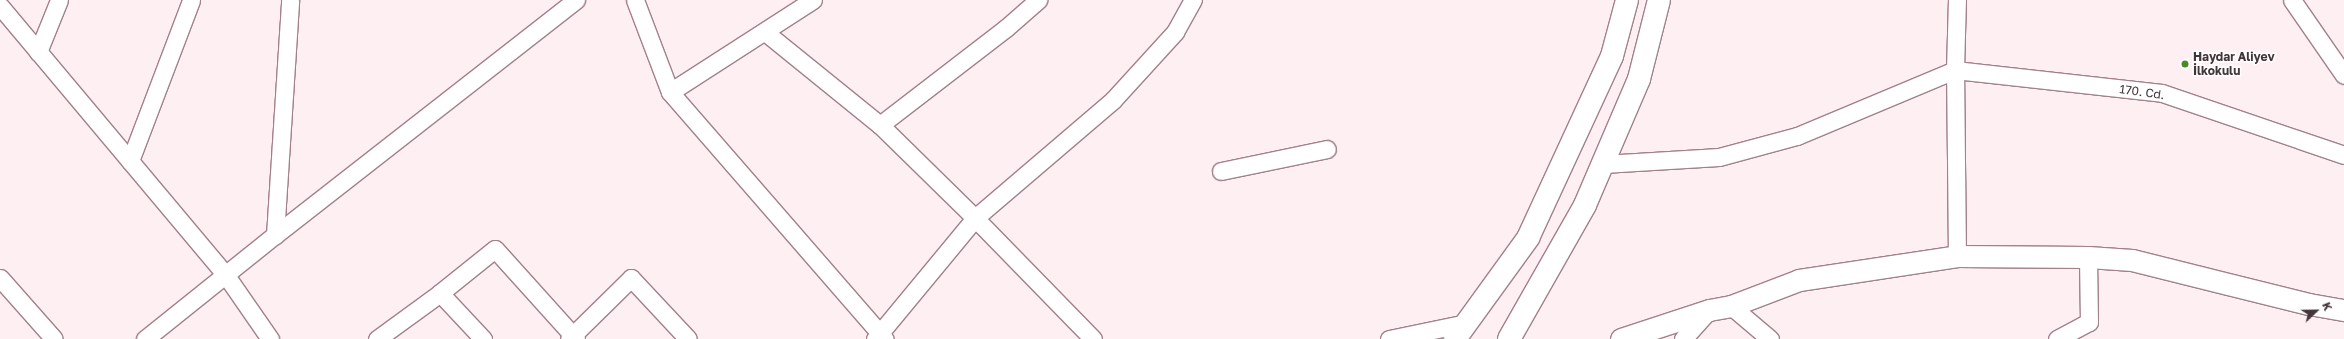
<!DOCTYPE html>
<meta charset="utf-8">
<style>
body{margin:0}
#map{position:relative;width:2344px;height:339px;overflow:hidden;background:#feeff3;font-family:"Golos Text",sans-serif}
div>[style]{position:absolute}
.roads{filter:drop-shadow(1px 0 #a2818b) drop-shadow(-1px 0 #a2818b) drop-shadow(0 1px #a2818b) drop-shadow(0 -1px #a2818b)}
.minor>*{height:17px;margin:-8.5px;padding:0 8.5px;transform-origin:8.5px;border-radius:8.5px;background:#fff}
.tertiary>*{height:21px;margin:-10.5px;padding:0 10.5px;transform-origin:10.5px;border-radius:10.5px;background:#fff}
.secondary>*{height:22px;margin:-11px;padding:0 11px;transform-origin:11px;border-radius:11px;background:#fff}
.dots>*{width:11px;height:11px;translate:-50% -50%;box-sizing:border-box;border:2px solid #fff;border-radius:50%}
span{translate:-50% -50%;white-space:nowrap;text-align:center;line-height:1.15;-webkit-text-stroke:3px #fff;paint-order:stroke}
.poi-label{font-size:12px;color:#433539;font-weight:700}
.left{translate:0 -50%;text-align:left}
.street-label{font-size:12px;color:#433539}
.north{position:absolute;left:2296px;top:291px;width:40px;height:40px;-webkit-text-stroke:3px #fff;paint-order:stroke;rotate:68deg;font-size:11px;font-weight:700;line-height:16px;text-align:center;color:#433539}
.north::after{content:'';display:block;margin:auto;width:14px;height:18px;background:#433539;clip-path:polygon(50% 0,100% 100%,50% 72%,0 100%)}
</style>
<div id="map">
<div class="roads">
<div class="minor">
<i style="left:635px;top:0;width:98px;rotate:69.2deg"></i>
<i style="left:670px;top:92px;width:327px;rotate:49deg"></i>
<i style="left:2292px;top:0;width:91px;rotate:55.3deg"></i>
<i style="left:0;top:6px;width:350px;rotate:50deg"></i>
<i style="left:225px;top:274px;width:79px;rotate:55.3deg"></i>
<i style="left:765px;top:32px;width:148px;rotate:39deg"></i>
<i style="left:38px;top:52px;width:56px;rotate:-68deg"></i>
<i style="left:670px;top:92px;width:170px;rotate:-32.8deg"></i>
<i style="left:130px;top:161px;width:172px;rotate:-69.2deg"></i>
<i style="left:1603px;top:164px;width:116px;rotate:-3.5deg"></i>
<i style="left:1719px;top:157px;width:81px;rotate:-15.1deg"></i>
<i style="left:1797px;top:136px;width:171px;rotate:-22.7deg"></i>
<i style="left:1955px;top:70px;width:208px;rotate:6.3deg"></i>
<i style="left:2162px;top:93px;width:192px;rotate:18.8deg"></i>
<i style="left:1221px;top:171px;width:108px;rotate:-11.7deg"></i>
<i style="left:275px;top:235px;width:382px;rotate:-38deg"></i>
<i style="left:1957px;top:256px;width:186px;rotate:-90.6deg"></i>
<i style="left:1955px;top:70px;width:70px;rotate:-88.4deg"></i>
<i style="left:0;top:278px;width:81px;rotate:48.5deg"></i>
<i style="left:440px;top:293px;width:63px;rotate:46.9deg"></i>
<i style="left:1731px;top:306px;width:51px;rotate:40.2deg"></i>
<i style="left:145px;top:339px;width:166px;rotate:-38.7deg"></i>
<i style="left:275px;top:235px;width:235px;rotate:-86.3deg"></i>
<i style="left:377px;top:339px;width:78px;rotate:-36.1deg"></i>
<i style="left:440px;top:293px;width:70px;rotate:-38.7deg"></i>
<i style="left:495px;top:249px;width:121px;rotate:48deg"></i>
<i style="left:569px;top:339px;width:87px;rotate:-44.5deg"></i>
<i style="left:631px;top:278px;width:83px;rotate:46.9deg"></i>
<i style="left:875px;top:339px;width:157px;rotate:-50.4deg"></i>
<i style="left:975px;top:218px;width:133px;rotate:-135.6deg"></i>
<i style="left:880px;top:125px;width:159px;rotate:-37.6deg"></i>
<i style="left:1006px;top:28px;width:43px;rotate:-41.2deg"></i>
<i style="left:1093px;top:339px;width:169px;rotate:-134.3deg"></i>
<i style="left:975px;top:218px;width:182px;rotate:-40.5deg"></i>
<i style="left:1113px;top:100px;width:92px;rotate:-47.6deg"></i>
<i style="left:1175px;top:32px;width:37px;rotate:-61deg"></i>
<i style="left:1389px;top:339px;width:80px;rotate:-11.6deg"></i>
<i style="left:1683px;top:339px;width:39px;rotate:-48deg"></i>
<i style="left:2057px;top:339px;width:36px;rotate:-28deg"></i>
<i style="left:2089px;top:322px;width:65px;rotate:-90.9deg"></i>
</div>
<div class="tertiary">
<i style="left:1621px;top:339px;width:93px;rotate:-18.2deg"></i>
<i style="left:1709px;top:310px;width:22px;rotate:-10deg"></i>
<i style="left:1731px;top:306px;width:73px;rotate:-20.9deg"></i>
<i style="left:1799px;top:280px;width:160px;rotate:-8.6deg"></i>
<i style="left:1957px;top:256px;width:131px;rotate:0.4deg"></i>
<i style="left:2088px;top:257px;width:44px;rotate:3.9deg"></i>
<i style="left:2132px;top:260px;width:182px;rotate:14deg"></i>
<i style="left:2309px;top:304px;width:36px;rotate:10deg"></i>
</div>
<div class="secondary">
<i style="left:1455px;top:339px;width:125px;rotate:-54.1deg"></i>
<i style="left:1528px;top:238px;width:200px;rotate:-65.2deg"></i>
<i style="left:1612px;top:56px;width:58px;rotate:-75deg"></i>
<i style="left:1509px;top:339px;width:154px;rotate:-60.4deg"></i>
<i style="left:1585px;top:205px;width:137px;rotate:-66.8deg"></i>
<i style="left:1639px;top:79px;width:81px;rotate:-75.8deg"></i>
</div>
</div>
<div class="dots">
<i style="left:2185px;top:64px;background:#4a8a2a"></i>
</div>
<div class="poi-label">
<span class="left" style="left:2193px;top:64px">Haydar Aliyev<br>İlkokulu</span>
</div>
<div class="street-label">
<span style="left:2142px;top:92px;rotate:8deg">170. Cd.</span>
</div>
<div class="north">K</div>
</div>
